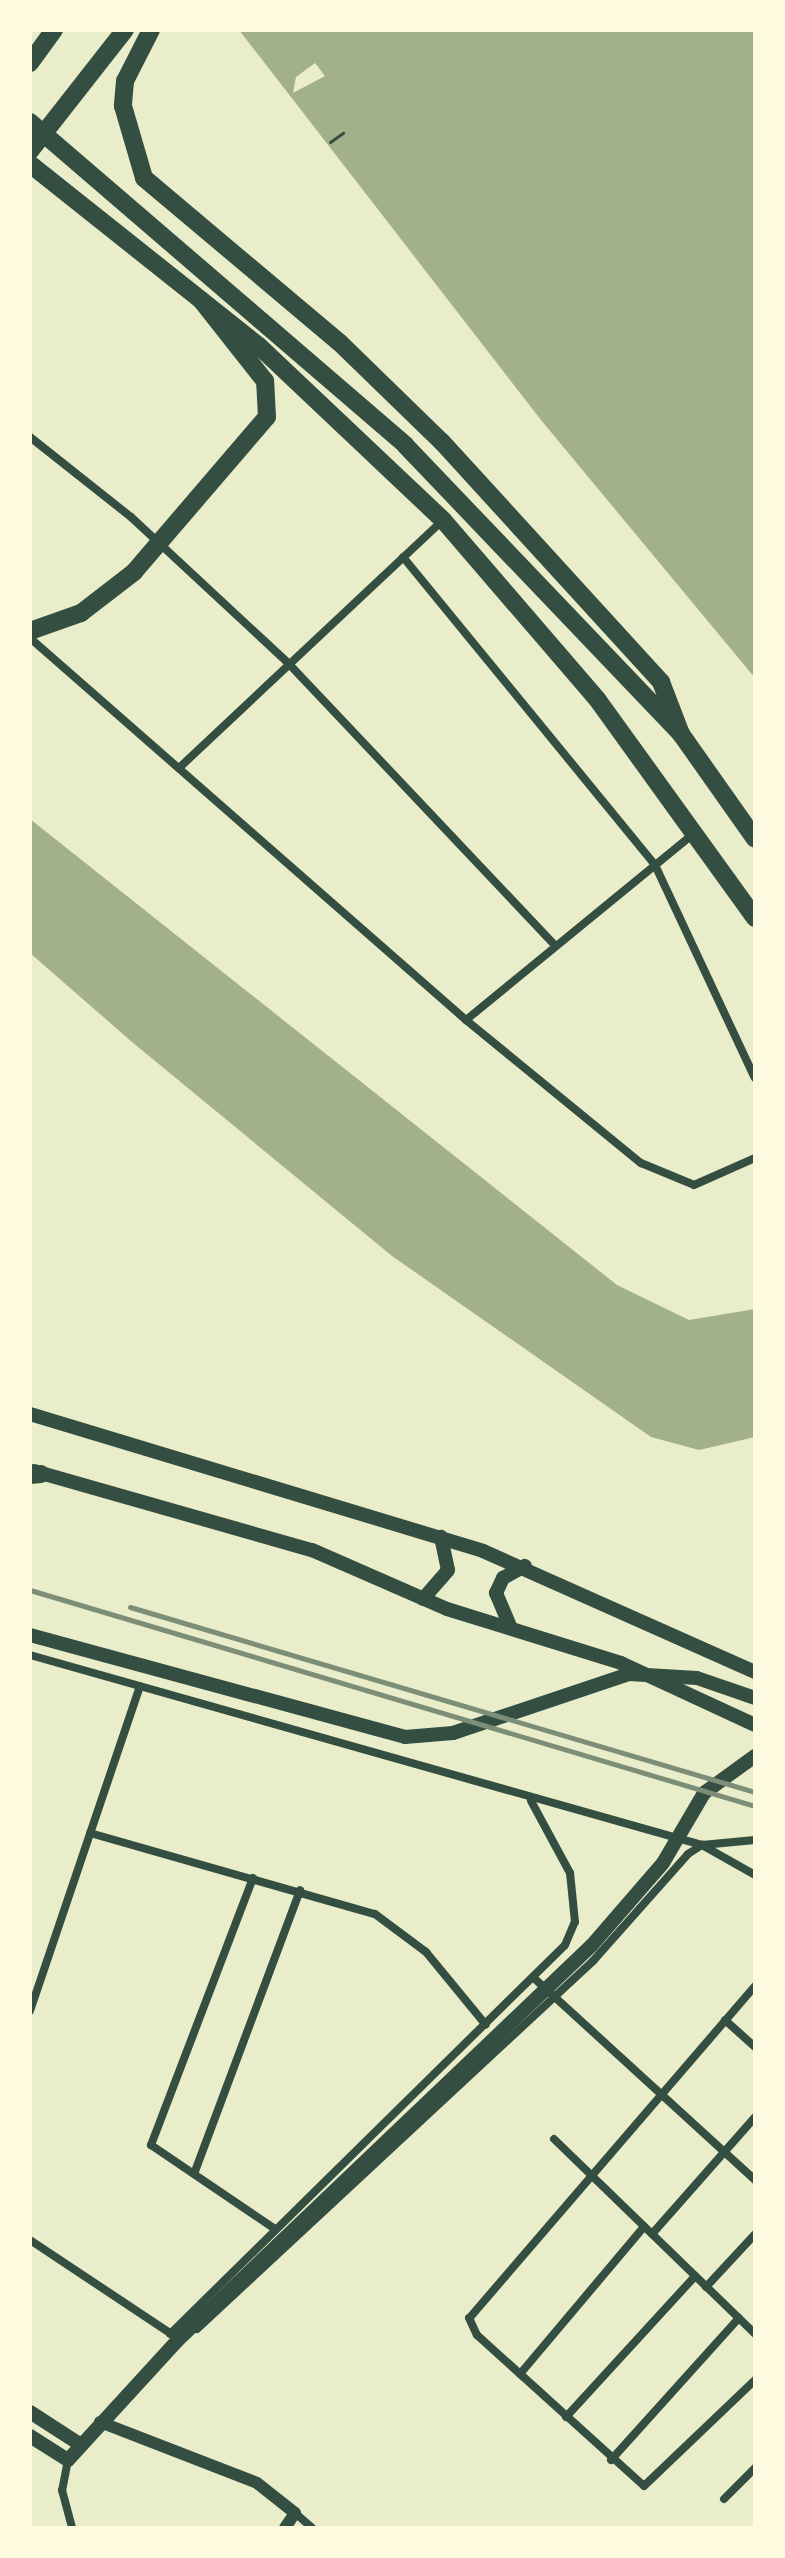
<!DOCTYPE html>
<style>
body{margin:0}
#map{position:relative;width:785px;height:2558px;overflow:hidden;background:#e9edc9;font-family:"DejaVu Sans",sans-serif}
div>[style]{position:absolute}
.water>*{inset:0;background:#a3b18a}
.pier>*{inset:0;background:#e9edc9}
.path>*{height:3px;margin:-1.5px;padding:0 1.5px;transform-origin:1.5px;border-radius:1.5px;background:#344e41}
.minor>*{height:8px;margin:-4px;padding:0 4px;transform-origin:4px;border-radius:4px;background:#344e41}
.tertiary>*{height:12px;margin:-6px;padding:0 6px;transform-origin:6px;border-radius:6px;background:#344e41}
.secondary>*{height:14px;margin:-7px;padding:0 7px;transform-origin:7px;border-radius:7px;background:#344e41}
.trunk>*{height:18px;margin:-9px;padding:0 9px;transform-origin:9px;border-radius:9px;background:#344e41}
.motorway>*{height:18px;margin:-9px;padding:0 9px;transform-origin:9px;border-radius:9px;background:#344e41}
.rail>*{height:5px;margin:-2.5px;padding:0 2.5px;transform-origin:2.5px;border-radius:2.5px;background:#7c8e77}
span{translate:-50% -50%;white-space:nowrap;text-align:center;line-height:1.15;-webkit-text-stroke:6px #fefae0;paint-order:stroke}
.frame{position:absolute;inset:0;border:32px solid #fefae0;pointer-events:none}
</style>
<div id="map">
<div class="water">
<i style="clip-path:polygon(239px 30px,755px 30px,755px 678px,541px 420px)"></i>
<i style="clip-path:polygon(30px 819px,617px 1285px,689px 1320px,755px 1309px,755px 1437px,699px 1450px,651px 1437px,392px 1256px,132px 1042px,30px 953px)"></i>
</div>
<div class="pier">
<i style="clip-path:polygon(315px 63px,325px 76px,293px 93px,296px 77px)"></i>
</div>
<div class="path">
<i style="left:330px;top:142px;width:16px;rotate:-35deg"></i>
</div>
<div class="minor">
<i style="left:30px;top:437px;width:129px;rotate:38.4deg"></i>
<i style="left:131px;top:517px;width:216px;rotate:42.9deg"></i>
<i style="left:289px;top:664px;width:388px;rotate:46.6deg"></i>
<i style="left:403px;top:557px;width:398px;rotate:50.7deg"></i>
<i style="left:655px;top:865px;width:235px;rotate:64.9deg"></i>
<i style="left:30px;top:638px;width:580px;rotate:41.22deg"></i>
<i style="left:466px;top:1020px;width:226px;rotate:39.3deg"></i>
<i style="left:641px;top:1163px;width:57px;rotate:22.5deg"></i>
<i style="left:694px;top:1185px;width:67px;rotate:-23.9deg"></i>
<i style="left:179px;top:768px;width:361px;rotate:-43.2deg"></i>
<i style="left:466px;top:1020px;width:293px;rotate:-39.3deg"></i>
<i style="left:30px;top:1655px;width:698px;rotate:15.79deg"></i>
<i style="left:702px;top:1845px;width:61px;rotate:29.5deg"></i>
<i style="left:90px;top:1833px;width:296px;rotate:15.9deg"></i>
<i style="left:375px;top:1914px;width:64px;rotate:36.7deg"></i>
<i style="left:426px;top:1952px;width:94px;rotate:50.6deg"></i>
<i style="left:253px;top:1878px;width:286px;rotate:110.9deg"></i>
<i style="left:151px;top:2145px;width:150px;rotate:34.1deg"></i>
<i style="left:535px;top:1979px;width:298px;rotate:42.4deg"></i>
<i style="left:755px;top:1986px;width:438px;rotate:130.7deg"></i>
<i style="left:469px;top:2318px;width:19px;rotate:65deg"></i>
<i style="left:477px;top:2335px;width:225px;rotate:42.1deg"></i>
<i style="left:644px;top:2486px;width:153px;rotate:-43.7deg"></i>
<i style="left:30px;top:2011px;width:343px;rotate:-71.3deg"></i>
<i style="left:725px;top:2020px;width:40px;rotate:42deg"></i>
<i style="left:554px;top:2139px;width:280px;rotate:44.1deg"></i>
<i style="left:194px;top:2174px;width:303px;rotate:-69.5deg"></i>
<i style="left:652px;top:2234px;width:156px;rotate:-48.6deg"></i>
<i style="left:30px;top:2240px;width:179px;rotate:33.6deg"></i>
<i style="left:706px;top:2287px;width:72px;rotate:-47.2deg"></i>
<i style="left:197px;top:2329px;width:541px;rotate:-42.9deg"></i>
<i style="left:593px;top:1961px;width:143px;rotate:-48.4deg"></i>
<i style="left:688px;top:1854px;width:17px;rotate:-33deg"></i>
<i style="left:702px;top:1845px;width:53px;rotate:-5.4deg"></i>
<i style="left:170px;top:2334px;width:554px;rotate:-44.56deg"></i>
<i style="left:565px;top:1945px;width:25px;rotate:-67deg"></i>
<i style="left:575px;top:1922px;width:49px;rotate:-95.8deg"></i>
<i style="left:570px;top:1873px;width:82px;rotate:-118.4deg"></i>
<i style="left:520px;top:2374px;width:192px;rotate:-49.9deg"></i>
<i style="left:566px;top:2417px;width:191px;rotate:-47.5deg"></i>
<i style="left:68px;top:2460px;width:31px;rotate:101deg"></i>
<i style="left:62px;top:2490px;width:39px;rotate:75deg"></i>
<i style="left:611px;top:2460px;width:191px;rotate:-48deg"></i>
<i style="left:724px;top:2499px;width:44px;rotate:-45deg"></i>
<i style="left:295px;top:2513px;width:23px;rotate:41deg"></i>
</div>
<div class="tertiary">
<i style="left:100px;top:2422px;width:168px;rotate:21.2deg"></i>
<i style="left:257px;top:2483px;width:48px;rotate:38.3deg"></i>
<i style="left:295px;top:2513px;width:18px;rotate:124deg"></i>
</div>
<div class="secondary">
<i style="left:30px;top:1414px;width:473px;rotate:16.8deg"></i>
<i style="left:483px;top:1551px;width:298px;rotate:24deg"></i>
<i style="left:34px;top:1471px;width:289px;rotate:15.9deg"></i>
<i style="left:312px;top:1550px;width:147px;rotate:23.6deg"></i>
<i style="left:447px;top:1609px;width:182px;rotate:17.2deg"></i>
<i style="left:621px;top:1663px;width:148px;rotate:24.8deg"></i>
<i style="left:423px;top:1599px;width:38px;rotate:-49deg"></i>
<i style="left:448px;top:1570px;width:34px;rotate:-102deg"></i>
<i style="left:510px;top:1626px;width:36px;rotate:-113deg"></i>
<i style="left:496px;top:1593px;width:17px;rotate:-65deg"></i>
<i style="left:503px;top:1578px;width:25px;rotate:-29deg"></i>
<i style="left:30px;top:1635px;width:389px;rotate:15.2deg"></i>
<i style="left:405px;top:1737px;width:48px;rotate:-4.8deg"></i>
<i style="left:453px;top:1733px;width:186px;rotate:-18.5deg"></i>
<i style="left:629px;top:1674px;width:68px;rotate:3.4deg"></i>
<i style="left:697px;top:1678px;width:61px;rotate:19deg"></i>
<i style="left:30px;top:2412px;width:61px;rotate:32.9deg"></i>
<i style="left:30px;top:2436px;width:45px;rotate:32.3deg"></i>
<i style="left:68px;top:2460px;width:163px;rotate:-47.5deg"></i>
<i style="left:178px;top:2340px;width:572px;rotate:-43.65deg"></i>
<i style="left:592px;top:1945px;width:108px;rotate:-49.1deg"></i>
<i style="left:663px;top:1863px;width:81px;rotate:-59.6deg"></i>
<i style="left:704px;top:1793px;width:63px;rotate:-36deg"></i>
</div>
<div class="trunk">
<i style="left:30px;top:122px;width:495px;rotate:40.7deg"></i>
<i style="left:405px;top:445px;width:400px;rotate:46.3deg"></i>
<i style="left:681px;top:734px;width:128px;rotate:54.8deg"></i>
<i style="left:30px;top:164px;width:294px;rotate:38.5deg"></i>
<i style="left:260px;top:347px;width:252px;rotate:43.4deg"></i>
<i style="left:443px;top:520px;width:236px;rotate:49.3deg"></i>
<i style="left:597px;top:699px;width:270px;rotate:54.2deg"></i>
</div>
<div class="motorway">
<i style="left:151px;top:30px;width:57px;rotate:117deg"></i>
<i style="left:125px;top:81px;width:25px;rotate:95deg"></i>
<i style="left:123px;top:106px;width:75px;rotate:73.7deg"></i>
<i style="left:144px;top:178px;width:255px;rotate:40.1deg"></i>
<i style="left:339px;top:342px;width:144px;rotate:44.2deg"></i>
<i style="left:442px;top:442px;width:325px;rotate:47.6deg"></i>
<i style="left:661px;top:682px;width:56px;rotate:69deg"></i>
<i style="left:30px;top:63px;width:41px;rotate:-54deg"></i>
<i style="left:30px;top:151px;width:154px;rotate:-51.9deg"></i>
<i style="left:30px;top:631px;width:54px;rotate:-19.4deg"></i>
<i style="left:81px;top:613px;width:67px;rotate:-37.7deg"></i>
<i style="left:134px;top:572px;width:204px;rotate:-49.4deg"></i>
<i style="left:267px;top:417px;width:36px;rotate:-93deg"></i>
<i style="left:265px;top:381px;width:103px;rotate:-128.3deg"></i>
<i style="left:30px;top:1475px;width:11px;rotate:-5deg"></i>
</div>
<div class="rail">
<i style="left:30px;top:1590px;width:756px;rotate:16.59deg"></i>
<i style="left:130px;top:1607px;width:652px;rotate:16.49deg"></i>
</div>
<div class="frame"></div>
</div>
